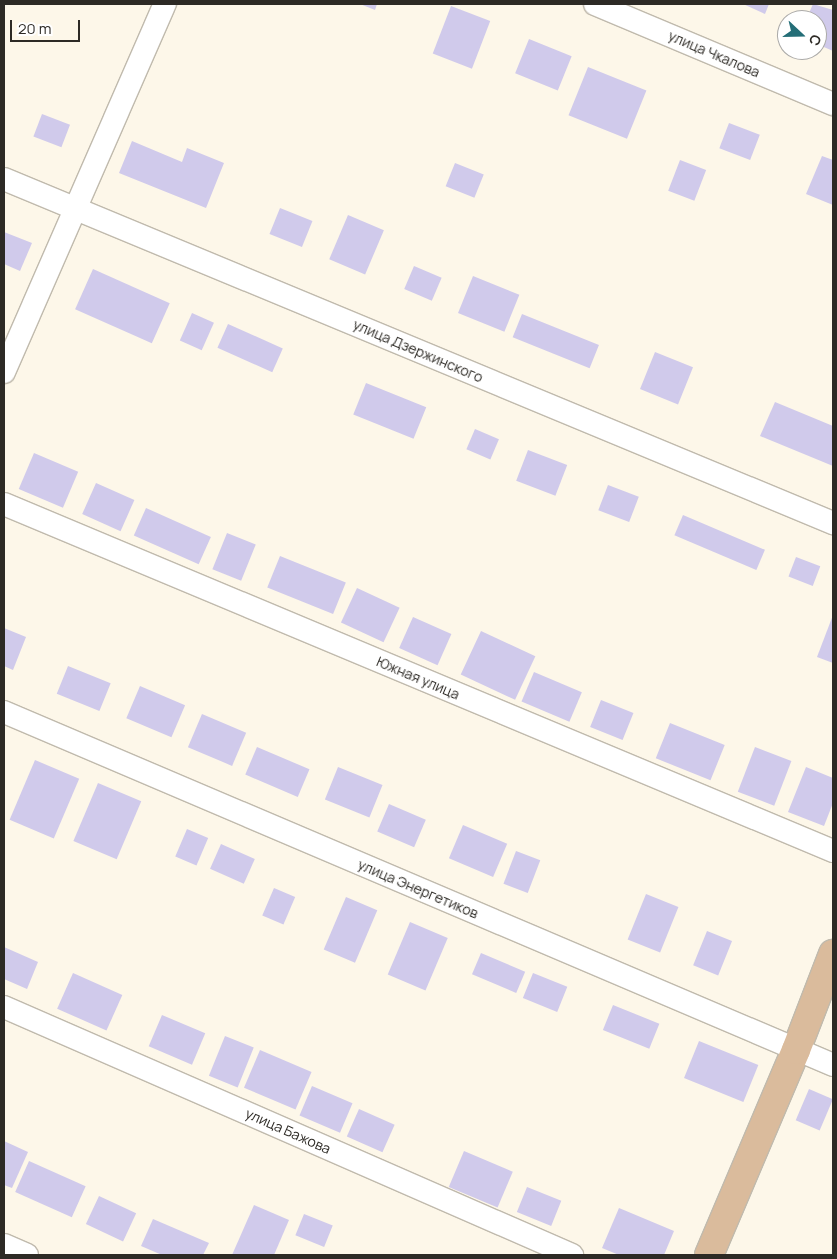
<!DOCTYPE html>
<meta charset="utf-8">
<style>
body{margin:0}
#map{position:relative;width:837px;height:1259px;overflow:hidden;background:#fdf7e9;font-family:Manrope,sans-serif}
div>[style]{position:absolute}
.building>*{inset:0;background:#d0caeb;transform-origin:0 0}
.roads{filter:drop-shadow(1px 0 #c0baad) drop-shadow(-1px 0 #c0baad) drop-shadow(0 1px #c0baad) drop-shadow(0 -1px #c0baad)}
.minor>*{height:22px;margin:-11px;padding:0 11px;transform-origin:11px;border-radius:11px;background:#fff}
.major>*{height:28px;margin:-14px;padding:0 14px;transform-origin:14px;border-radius:14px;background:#dabb9c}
span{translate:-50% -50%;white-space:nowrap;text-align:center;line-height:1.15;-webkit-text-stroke:4px #fff;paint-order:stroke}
.street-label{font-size:14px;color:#2d2a25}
.frame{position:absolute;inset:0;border:5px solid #2d2a25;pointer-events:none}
.north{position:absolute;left:777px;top:10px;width:50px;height:50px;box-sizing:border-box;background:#fff;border:1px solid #abaaa8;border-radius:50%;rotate:111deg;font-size:14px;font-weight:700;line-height:20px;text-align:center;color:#2d2a25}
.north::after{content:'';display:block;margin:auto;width:18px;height:22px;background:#246e77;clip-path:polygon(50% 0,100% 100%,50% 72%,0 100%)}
.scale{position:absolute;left:10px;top:20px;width:70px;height:22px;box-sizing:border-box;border:2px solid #2d2a25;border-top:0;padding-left:6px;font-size:15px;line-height:18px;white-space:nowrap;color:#2d2a25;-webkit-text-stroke:4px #fff;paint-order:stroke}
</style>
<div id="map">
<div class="building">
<i style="clip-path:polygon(360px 4px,377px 4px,375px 10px)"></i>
<i style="clip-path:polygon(743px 4px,769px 4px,765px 14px)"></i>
<i style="clip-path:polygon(813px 4px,833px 10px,833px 51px,817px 44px,817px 20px,806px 20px)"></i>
<i style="left:451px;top:6px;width:42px;height:51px;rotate:21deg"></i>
<i style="left:529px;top:39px;width:46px;height:37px;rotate:22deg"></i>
<i style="left:588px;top:67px;width:63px;height:52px;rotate:22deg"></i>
<i style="left:42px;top:114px;width:30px;height:24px;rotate:21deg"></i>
<i style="left:729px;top:123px;width:33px;height:27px;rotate:21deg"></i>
<i style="clip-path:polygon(132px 141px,182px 162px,187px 148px,224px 163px,206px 208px,119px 173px)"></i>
<i style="clip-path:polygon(822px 156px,833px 160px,833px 205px,806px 194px)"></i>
<i style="left:680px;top:160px;width:28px;height:33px;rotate:21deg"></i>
<i style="left:455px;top:163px;width:31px;height:25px;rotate:22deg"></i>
<i style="left:280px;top:208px;width:35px;height:28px;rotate:22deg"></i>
<i style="left:348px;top:215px;width:39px;height:48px;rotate:23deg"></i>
<i style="clip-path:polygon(4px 232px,32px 243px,20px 271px,4px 264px)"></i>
<i style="left:414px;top:266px;width:30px;height:25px;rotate:23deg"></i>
<i style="left:93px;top:269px;width:84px;height:44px;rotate:24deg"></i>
<i style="left:473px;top:276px;width:50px;height:40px;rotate:22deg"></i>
<i style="left:192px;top:313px;width:24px;height:30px;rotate:24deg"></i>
<i style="left:522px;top:314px;width:83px;height:25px;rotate:22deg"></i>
<i style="left:228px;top:324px;width:60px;height:26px;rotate:24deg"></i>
<i style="left:655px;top:352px;width:41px;height:40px;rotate:22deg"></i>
<i style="left:366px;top:383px;width:65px;height:34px;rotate:22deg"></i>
<i style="clip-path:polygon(775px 402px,833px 426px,833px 466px,760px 436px)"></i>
<i style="left:475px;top:429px;width:26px;height:22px;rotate:23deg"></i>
<i style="left:528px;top:450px;width:42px;height:33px;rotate:21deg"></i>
<i style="left:34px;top:453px;width:48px;height:39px;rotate:23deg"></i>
<i style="left:96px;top:483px;width:42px;height:34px;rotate:24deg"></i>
<i style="left:608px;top:485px;width:33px;height:27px;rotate:21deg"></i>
<i style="left:146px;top:508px;width:71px;height:30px;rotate:24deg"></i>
<i style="left:683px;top:515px;width:89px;height:22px;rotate:23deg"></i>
<i style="left:227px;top:533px;width:31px;height:39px;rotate:22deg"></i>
<i style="left:280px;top:556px;width:71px;height:34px;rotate:22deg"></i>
<i style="left:796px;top:557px;width:26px;height:21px;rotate:21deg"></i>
<i style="left:357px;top:588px;width:47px;height:38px;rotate:25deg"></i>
<i style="clip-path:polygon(833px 615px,833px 663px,817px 657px)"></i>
<i style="left:413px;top:617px;width:42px;height:34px;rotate:24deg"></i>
<i style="clip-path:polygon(4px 628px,26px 637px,13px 670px,4px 666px)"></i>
<i style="left:481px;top:631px;width:60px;height:48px;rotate:25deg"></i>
<i style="left:68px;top:666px;width:46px;height:30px;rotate:22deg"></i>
<i style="left:534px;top:672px;width:52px;height:32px;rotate:23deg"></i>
<i style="left:140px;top:686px;width:49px;height:35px;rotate:23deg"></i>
<i style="left:601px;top:700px;width:35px;height:29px;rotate:22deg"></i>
<i style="left:202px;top:714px;width:48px;height:36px;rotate:23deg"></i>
<i style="left:670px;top:723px;width:59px;height:38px;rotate:22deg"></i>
<i style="left:257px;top:747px;width:57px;height:30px;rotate:23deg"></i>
<i style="left:755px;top:747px;width:39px;height:48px;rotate:21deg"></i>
<i style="left:35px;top:760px;width:48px;height:65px;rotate:23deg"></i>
<i style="left:338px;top:767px;width:48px;height:35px;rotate:22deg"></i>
<i style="clip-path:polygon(806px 767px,833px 778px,833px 803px,824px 826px,788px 812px)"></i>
<i style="left:98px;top:783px;width:47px;height:63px;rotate:23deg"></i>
<i style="left:389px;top:804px;width:40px;height:30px;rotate:23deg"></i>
<i style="left:463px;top:825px;width:48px;height:36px;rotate:23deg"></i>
<i style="left:187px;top:829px;width:23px;height:30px;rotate:23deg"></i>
<i style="left:221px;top:844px;width:37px;height:27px;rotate:24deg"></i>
<i style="left:516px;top:851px;width:26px;height:35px;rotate:21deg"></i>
<i style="left:274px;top:888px;width:23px;height:30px;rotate:23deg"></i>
<i style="left:646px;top:894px;width:35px;height:49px;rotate:22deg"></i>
<i style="left:346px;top:897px;width:34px;height:57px;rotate:23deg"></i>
<i style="left:410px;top:922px;width:41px;height:57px;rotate:23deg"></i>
<i style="left:707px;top:931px;width:27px;height:37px;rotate:22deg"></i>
<i style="clip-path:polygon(4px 947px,38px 962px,27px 989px,4px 979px)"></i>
<i style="left:481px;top:953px;width:48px;height:23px;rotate:23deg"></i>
<i style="left:73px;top:973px;width:54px;height:39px;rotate:24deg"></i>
<i style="left:533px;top:973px;width:37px;height:27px;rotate:22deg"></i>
<i style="left:613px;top:1005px;width:50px;height:27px;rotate:22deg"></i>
<i style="left:162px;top:1015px;width:47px;height:34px;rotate:23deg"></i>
<i style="left:225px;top:1036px;width:31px;height:43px;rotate:22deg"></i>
<i style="left:699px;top:1041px;width:64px;height:40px;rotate:22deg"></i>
<i style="left:260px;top:1050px;width:56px;height:41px;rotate:23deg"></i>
<i style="left:312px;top:1086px;width:44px;height:32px;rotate:23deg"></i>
<i style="left:809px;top:1089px;width:26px;height:34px;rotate:23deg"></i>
<i style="left:359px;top:1109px;width:39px;height:30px;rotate:24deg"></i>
<i style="clip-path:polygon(4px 1141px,28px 1152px,12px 1188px,4px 1185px)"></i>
<i style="left:464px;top:1151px;width:53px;height:39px;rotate:23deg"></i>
<i style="left:29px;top:1161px;width:62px;height:34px;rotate:24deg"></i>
<i style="left:527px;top:1187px;width:37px;height:27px;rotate:22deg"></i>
<i style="left:99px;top:1196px;width:41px;height:31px;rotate:25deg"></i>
<i style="clip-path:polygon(254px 1205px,289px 1220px,274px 1255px,232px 1255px)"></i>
<i style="clip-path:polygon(619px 1208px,674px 1231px,664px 1255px,619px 1255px,602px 1248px)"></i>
<i style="left:304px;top:1214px;width:31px;height:23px;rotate:22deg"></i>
<i style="clip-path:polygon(153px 1219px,209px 1243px,203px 1255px,162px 1255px,141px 1246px)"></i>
</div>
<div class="roads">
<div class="minor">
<i style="left:595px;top:4px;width:258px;rotate:22.8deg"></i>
<i style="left:4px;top:179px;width:898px;rotate:22.54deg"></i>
<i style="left:4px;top:372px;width:402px;rotate:-66.4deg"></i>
<i style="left:4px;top:504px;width:899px;rotate:22.71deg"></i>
<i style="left:4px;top:712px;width:901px;rotate:23.06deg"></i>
<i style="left:4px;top:1007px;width:620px;rotate:23.59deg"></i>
<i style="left:4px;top:1245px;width:25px;rotate:23deg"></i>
</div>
<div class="major">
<i style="left:709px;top:1255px;width:223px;rotate:-67deg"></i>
<i style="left:796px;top:1050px;width:103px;rotate:-68.9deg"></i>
</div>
</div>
<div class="street-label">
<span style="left:714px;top:54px;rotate:23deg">улица Чкалова</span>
<span style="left:418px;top:351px;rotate:23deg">улица Дзержинского</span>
<span style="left:418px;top:678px;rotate:23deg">Южная улица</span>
<span style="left:418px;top:889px;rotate:23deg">улица Энергетиков</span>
<span style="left:288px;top:1131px;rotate:24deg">улица Бажова</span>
</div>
<div class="frame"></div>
<div class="north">С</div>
<div class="scale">20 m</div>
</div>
